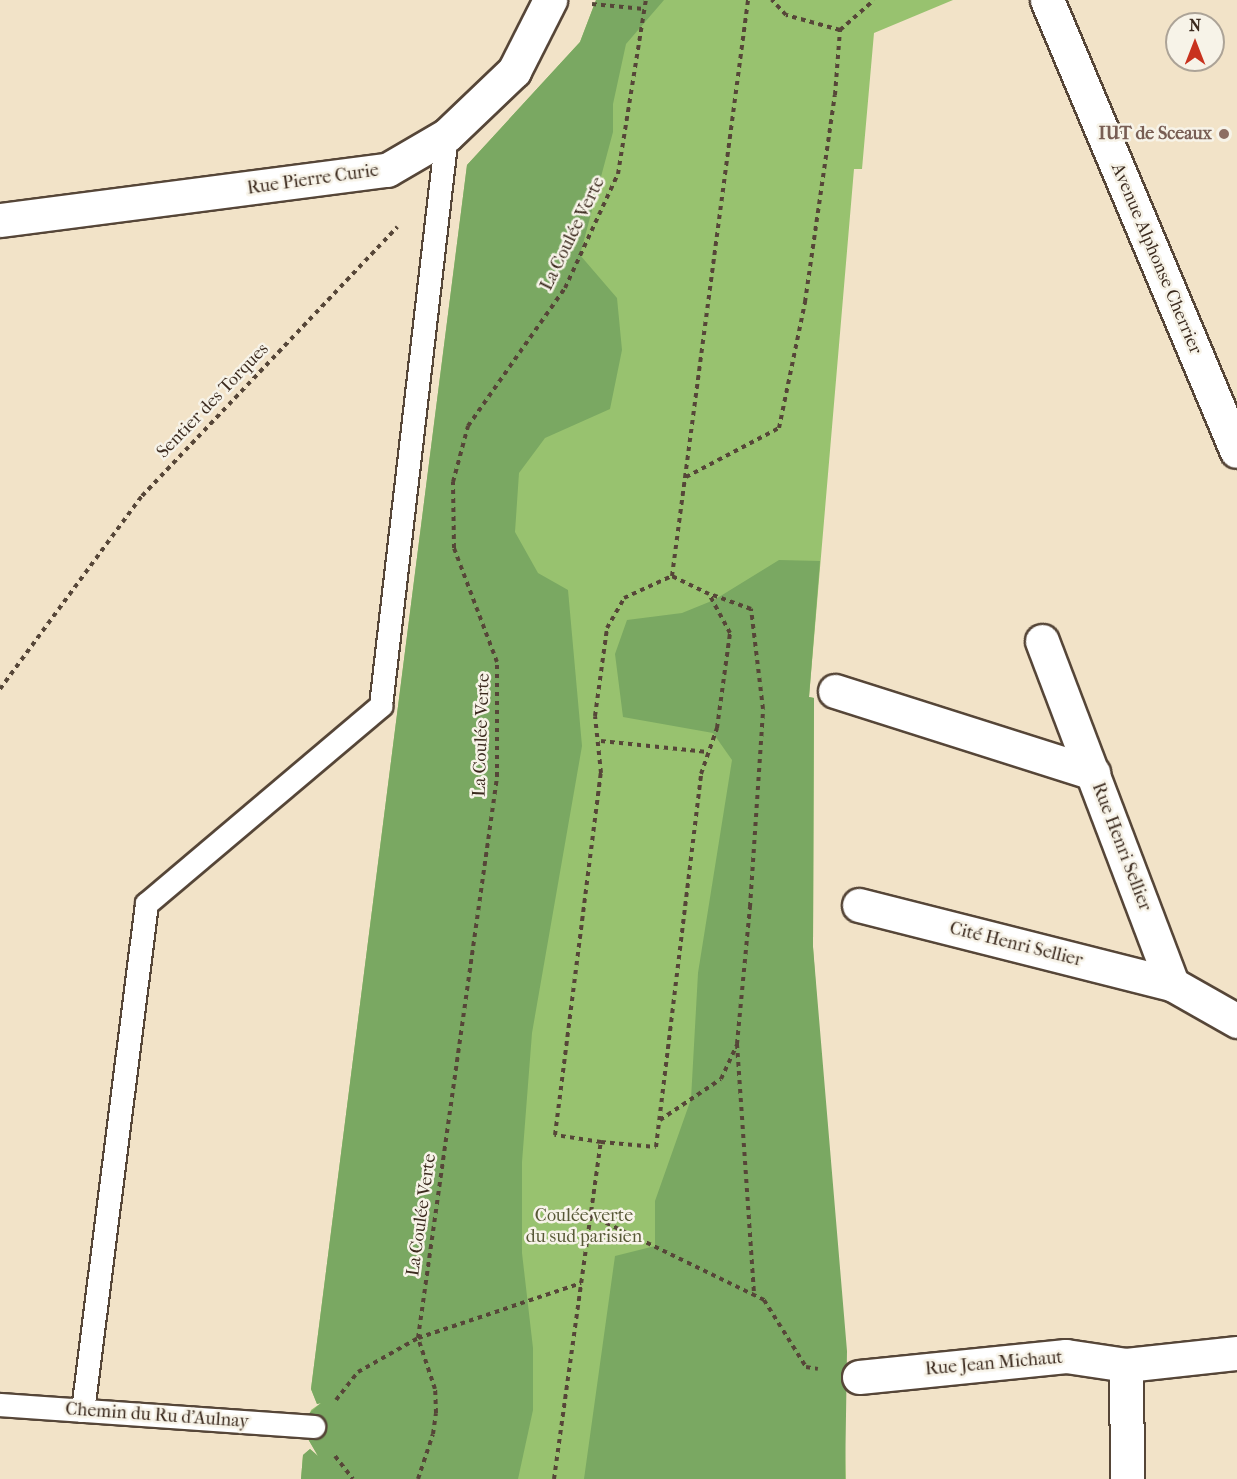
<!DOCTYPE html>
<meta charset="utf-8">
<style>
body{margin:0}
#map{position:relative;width:1237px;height:1479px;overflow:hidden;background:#f2e3c8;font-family:"IM FELL French Canon",serif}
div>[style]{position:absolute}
.green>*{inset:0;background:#98c26f}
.forest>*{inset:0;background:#7aa862}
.path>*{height:4px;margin-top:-2px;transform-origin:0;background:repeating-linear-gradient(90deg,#564638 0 4.5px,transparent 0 9px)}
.roads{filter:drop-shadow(2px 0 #564638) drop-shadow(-2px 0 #564638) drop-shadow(0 2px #564638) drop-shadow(0 -2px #564638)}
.lane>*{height:22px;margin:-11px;padding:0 11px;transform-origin:11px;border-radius:11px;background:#fff}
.street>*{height:33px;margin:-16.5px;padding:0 16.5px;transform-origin:16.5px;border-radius:16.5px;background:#fff}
.dots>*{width:16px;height:16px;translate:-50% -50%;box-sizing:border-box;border:3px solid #f7f3e8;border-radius:50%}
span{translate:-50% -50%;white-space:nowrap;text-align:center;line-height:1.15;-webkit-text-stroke:5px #f7f3e8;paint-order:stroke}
.education-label{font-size:18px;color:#785e54;font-weight:700}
.right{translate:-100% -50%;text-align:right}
.street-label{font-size:18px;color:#3b2a1e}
.park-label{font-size:18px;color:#575836}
.north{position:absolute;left:1165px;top:12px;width:60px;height:60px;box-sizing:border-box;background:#f7f3e8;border:2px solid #aca397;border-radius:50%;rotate:0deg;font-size:16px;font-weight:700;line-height:24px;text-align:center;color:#3b2a1e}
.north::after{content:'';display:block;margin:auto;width:21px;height:27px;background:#c8321e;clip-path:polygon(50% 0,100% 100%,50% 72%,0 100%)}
</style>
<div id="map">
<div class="green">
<i style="clip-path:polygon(596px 0,953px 0,874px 33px,862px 169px,854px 169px,809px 697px,814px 698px,813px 947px,843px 1372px,846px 1479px,301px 1479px,303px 1455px,310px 1449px,318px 1456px,304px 1432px,311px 1410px,321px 1403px,317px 1404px,311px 1389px,467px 165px,580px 42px)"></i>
</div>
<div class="forest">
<i style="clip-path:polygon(596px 0,664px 0,626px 44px,613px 104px,613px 132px,580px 255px,617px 298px,622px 350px,610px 409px,545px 438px,519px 473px,515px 532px,538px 573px,568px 590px,582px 746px,532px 1033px,522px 1162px,522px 1253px,533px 1348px,533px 1410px,518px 1479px,301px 1479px,303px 1455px,310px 1449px,318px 1456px,304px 1432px,306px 1416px,321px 1403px,317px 1404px,311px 1389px,467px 165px,580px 42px)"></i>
<i style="clip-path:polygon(779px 560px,820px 561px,809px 697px,814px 698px,813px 947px,847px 1351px,845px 1479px,584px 1479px,615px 1256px,655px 1246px,655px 1201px,691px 1099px,698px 973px,732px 760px,713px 733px,623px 717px,615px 654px,627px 620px,682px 613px,714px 600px)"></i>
</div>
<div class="path">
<i style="left:592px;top:4px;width:52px;rotate:5.5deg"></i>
<i style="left:840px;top:30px;width:45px;rotate:-41.4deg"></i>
<i style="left:686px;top:477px;width:105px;rotate:-27.8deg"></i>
<i style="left:779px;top:428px;width:129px;rotate:-78.3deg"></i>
<i style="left:805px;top:302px;width:209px;rotate:-81.8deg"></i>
<i style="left:835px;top:95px;width:65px;rotate:-85.6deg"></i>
<i style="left:840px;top:30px;width:56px;rotate:-164.5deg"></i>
<i style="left:786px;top:15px;width:21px;rotate:-133deg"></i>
<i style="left:672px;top:576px;width:581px;rotate:-82.48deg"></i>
<i style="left:0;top:689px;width:240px;rotate:-53.7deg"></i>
<i style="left:142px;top:496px;width:371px;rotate:-46.5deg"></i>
<i style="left:601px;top:741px;width:107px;rotate:5.9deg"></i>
<i style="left:737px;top:1044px;width:252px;rotate:86.1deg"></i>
<i style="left:660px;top:1120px;width:73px;rotate:-33.9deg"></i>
<i style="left:721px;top:1079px;width:38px;rotate:-65deg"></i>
<i style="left:737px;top:1044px;width:138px;rotate:-84.6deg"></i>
<i style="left:750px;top:907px;width:198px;rotate:-86.2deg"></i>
<i style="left:763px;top:709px;width:101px;rotate:-96.8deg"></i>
<i style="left:751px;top:609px;width:44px;rotate:-159.9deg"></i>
<i style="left:601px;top:1142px;width:55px;rotate:5.2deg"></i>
<i style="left:656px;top:1147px;width:376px;rotate:-83.1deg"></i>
<i style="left:701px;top:774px;width:49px;rotate:-70.8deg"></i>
<i style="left:717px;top:728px;width:96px;rotate:-82.2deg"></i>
<i style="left:730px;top:633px;width:44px;rotate:-118.3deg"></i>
<i style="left:709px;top:594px;width:41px;rotate:-154.1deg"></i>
<i style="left:590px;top:1215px;width:194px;rotate:26deg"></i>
<i style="left:764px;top:1300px;width:79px;rotate:57.9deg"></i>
<i style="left:806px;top:1367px;width:12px;rotate:9deg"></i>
<i style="left:336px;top:1400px;width:36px;rotate:-52deg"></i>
<i style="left:358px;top:1372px;width:69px;rotate:-29.5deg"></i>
<i style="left:418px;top:1338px;width:172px;rotate:-18.6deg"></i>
<i style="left:335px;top:1456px;width:29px;rotate:52deg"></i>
<i style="left:418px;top:1479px;width:47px;rotate:-71.6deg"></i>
<i style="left:433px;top:1434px;width:21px;rotate:-82deg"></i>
<i style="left:436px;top:1413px;width:24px;rotate:-92deg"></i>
<i style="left:435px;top:1389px;width:54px;rotate:-108.4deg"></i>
<i style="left:418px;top:1338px;width:567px;rotate:-81.98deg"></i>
<i style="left:497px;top:777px;width:115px;rotate:-90deg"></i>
<i style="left:497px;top:662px;width:122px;rotate:-110.7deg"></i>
<i style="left:454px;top:548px;width:66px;rotate:-90.9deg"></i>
<i style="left:453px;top:482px;width:58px;rotate:-75deg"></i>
<i style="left:468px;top:426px;width:169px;rotate:-54.9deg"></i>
<i style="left:565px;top:288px;width:126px;rotate:-65.1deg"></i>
<i style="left:618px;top:174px;width:176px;rotate:-80.9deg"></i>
<i style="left:554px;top:1479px;width:340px;rotate:-82.1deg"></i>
<i style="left:601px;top:1142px;width:47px;rotate:-171.3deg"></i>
<i style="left:555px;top:1135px;width:365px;rotate:-82.8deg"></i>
<i style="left:601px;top:773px;width:57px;rotate:-96deg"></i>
<i style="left:595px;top:716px;width:89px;rotate:-82.2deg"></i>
<i style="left:607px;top:628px;width:34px;rotate:-60deg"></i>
<i style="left:624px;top:598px;width:53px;rotate:-24.6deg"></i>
</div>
<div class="roads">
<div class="lane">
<i style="left:0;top:1405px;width:315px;rotate:4deg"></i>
<i style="left:83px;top:1411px;width:511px;rotate:-82.81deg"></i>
<i style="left:147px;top:904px;width:307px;rotate:-40.2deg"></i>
<i style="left:381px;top:706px;width:575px;rotate:-83.41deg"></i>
</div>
<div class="street">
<i style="left:1047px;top:0;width:489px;rotate:67.2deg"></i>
<i style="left:0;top:220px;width:390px;rotate:-7.4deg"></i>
<i style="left:387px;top:170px;width:69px;rotate:-30.3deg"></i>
<i style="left:447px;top:135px;width:93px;rotate:-43.7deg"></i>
<i style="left:514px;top:71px;width:80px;rotate:-63.1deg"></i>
<i style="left:1042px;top:641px;width:367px;rotate:69.2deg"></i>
<i style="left:1172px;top:984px;width:75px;rotate:29.6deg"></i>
<i style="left:835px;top:691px;width:271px;rotate:17.6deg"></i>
<i style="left:859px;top:905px;width:323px;rotate:14.2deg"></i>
<i style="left:1126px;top:1365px;width:114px;rotate:89.5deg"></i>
<i style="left:859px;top:1377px;width:208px;rotate:-5.8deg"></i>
<i style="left:1066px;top:1356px;width:61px;rotate:8.5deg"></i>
<i style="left:1126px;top:1365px;width:112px;rotate:-6.2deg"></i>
</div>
</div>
<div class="dots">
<i style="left:1224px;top:134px;background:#8d6e63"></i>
</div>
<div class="education-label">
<span class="right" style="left:1212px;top:134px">IUT de Sceaux</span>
</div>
<div class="street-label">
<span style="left:313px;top:180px;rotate:-8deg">Rue Pierre Curie</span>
<span style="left:573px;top:234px;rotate:-64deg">La Coulée Verte</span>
<span style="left:1156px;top:259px;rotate:67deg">Avenue Alphonse Cherrier</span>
<span style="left:213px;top:401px;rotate:-46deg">Sentier des Torques</span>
<span style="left:482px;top:735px;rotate:-88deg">La Coulée Verte</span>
<span style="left:1121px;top:847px;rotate:69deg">Rue Henri Sellier</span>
<span style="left:1016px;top:945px;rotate:14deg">Cité Henri Sellier</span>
<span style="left:422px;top:1215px;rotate:-82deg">La Coulée Verte</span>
<span style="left:994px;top:1364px;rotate:-5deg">Rue Jean Michaut</span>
<span style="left:157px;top:1416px;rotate:4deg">Chemin du Ru d'Aulnay</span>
</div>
<div class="park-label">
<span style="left:584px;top:1227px">Coulée verte<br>du sud parisien</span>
</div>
<div class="north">N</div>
</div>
